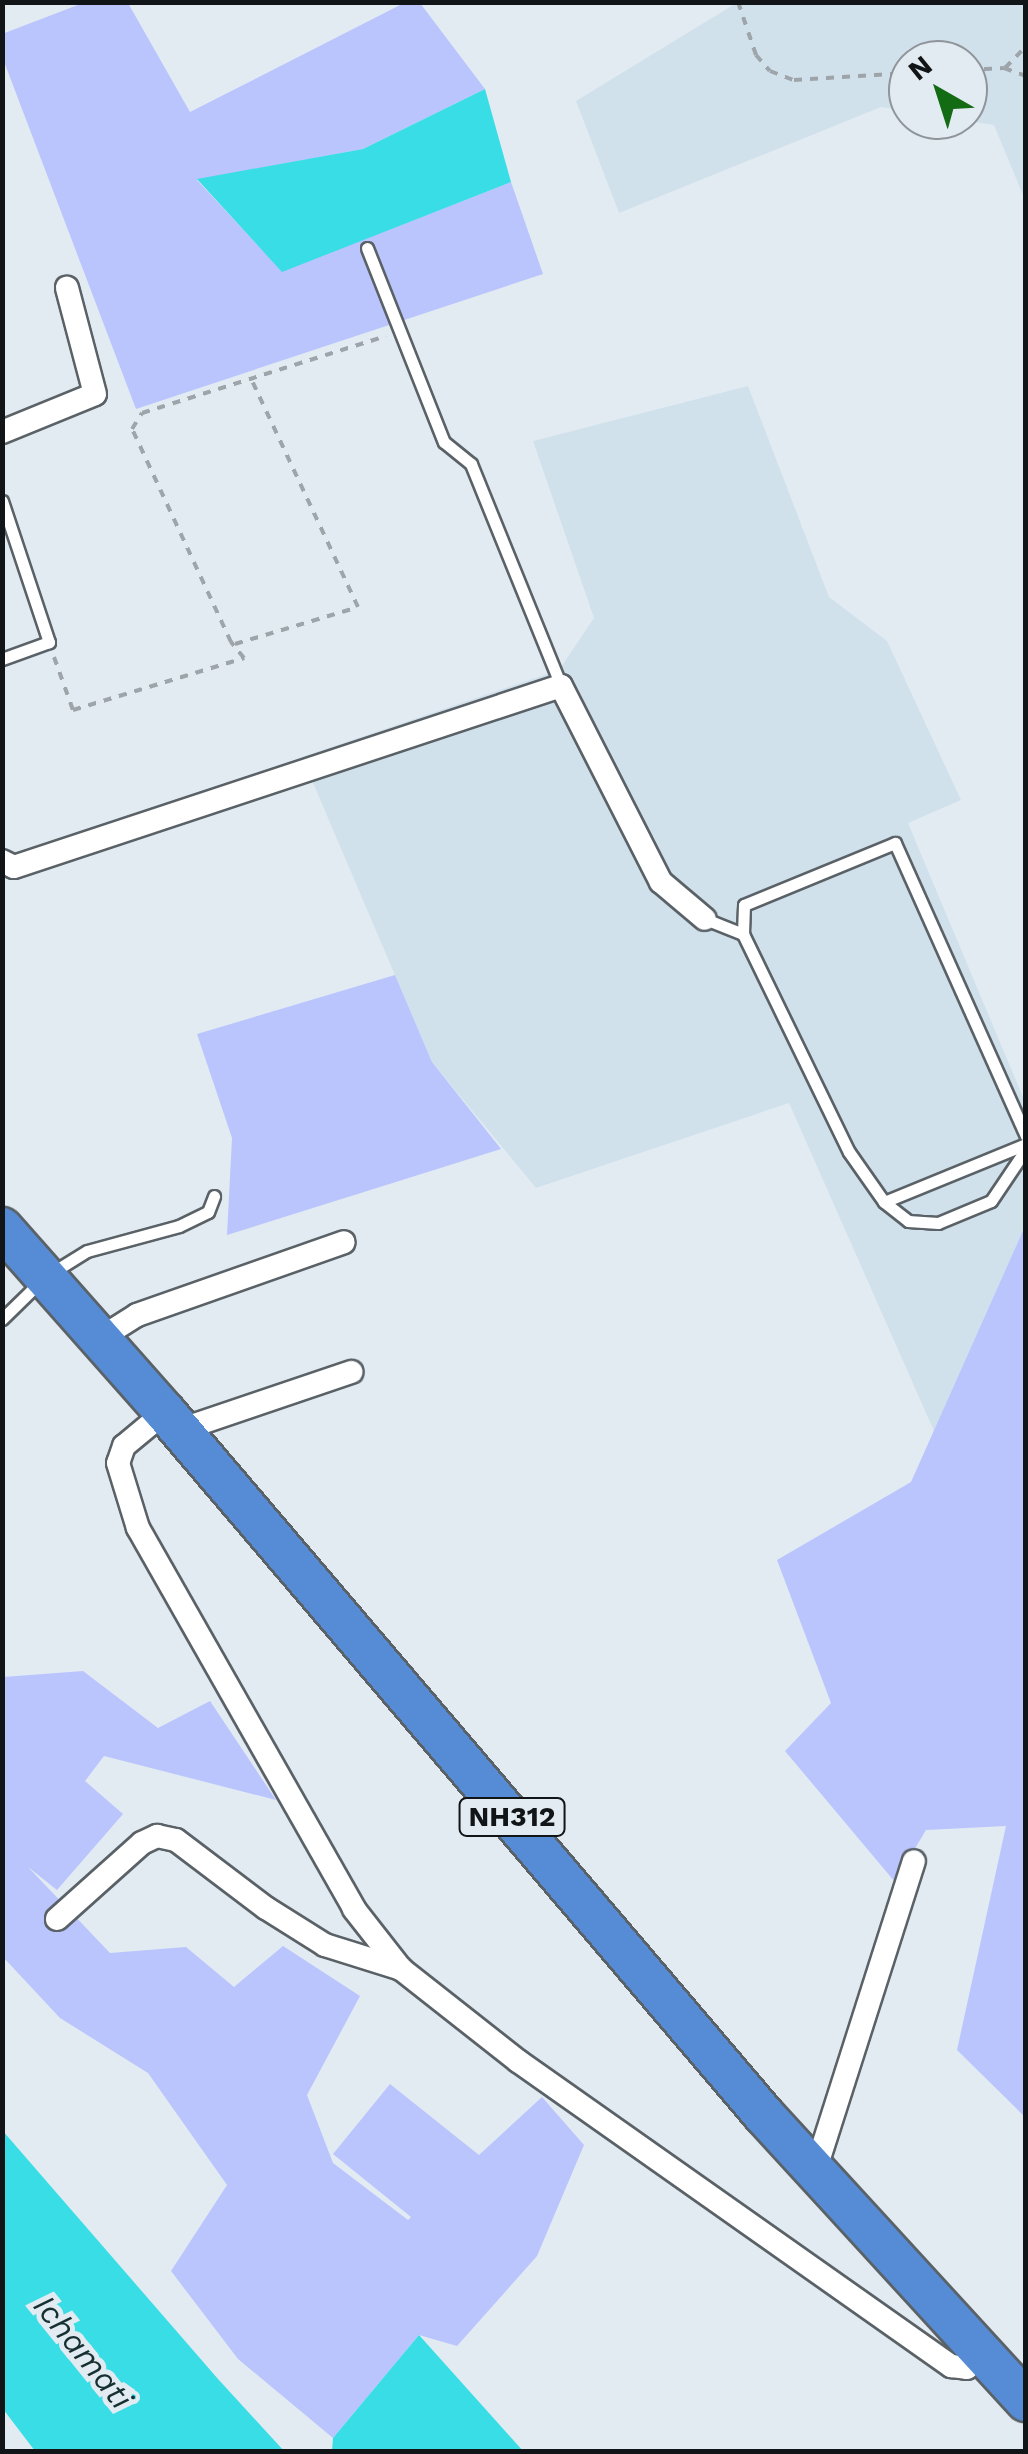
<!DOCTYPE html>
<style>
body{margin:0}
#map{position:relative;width:1028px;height:2454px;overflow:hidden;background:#e2ebf1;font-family:"Work Sans",sans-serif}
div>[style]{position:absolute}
.built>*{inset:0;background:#d1e1ec}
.green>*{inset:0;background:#bac5fe}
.water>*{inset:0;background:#38dde5}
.path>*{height:4px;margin-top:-2px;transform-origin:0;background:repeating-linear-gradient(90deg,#9ea5aa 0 8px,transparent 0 16px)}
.roads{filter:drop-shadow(2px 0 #5a6267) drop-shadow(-2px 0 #5a6267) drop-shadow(0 2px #5a6267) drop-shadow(0 -2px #5a6267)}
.lane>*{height:11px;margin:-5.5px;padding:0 5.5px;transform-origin:5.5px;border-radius:5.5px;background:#fff}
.street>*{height:22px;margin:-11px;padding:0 11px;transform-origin:11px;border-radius:11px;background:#fff}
.highway>*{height:40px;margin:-20px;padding:0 20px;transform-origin:20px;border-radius:20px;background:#568cd5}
span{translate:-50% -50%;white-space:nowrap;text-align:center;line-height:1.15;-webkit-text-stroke:10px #e2ebf1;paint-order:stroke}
.shield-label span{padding:2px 8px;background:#e2ebf1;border:2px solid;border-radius:8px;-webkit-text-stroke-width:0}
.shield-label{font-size:28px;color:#121517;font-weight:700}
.water-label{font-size:32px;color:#163031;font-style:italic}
.frame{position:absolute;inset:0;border:5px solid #121517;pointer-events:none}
.north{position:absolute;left:888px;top:40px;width:100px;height:100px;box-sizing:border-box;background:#e2ebf1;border:2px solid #8f959a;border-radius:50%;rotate:321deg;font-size:28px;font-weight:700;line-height:40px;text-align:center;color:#121517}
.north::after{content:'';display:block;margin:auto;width:35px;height:45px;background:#136b13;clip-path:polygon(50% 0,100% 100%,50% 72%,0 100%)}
</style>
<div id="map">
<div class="built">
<i style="clip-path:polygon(738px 2px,1025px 3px,1025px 200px,994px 125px,962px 120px,968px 120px,968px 60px,908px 60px,908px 111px,881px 107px,619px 213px,576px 101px)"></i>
<i style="clip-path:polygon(748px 386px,829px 597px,887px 641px,961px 800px,908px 823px,1025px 1102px,1025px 1226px,934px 1431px,789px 1103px,536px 1188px,432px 1062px,302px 757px,559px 670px,594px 618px,533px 441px)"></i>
</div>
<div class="green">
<i style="clip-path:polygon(83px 3px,128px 3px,190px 112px,404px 3px,420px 3px,485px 89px,363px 149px,197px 180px,282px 271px,511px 182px,543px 274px,136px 409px,3px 59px,2px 34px)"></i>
<i style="clip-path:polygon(395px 975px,432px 1062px,501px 1149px,227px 1235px,232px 1138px,197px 1034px)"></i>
<i style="clip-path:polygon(1025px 1226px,1025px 2117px,957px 2050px,1006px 1826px,926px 1830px,895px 1882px,785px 1751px,831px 1703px,777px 1560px,911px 1482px)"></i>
<i style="clip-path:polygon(83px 1671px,158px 1728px,210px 1701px,276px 1800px,104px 1756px,85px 1781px,123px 1814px,57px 1890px,28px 1867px,110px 1953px,186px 1947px,234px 1987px,283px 1946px,360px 1996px,307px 2095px,333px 2163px,408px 2220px,411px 2217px,333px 2154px,390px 2084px,479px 2155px,542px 2097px,584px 2145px,537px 2256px,457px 2346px,419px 2335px,333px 2438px,238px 2359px,171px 2271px,227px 2185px,148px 2073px,60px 2018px,3px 1957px,3px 1677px)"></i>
</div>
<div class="water">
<i style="clip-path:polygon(485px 89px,511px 182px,282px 272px,197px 179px,363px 149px)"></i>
<i style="clip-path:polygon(2px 2130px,218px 2379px,284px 2451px,35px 2451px,3px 2409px)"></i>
<i style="clip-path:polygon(419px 2335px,523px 2451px,332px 2451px,333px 2438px)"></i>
</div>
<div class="path">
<i style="left:738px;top:2px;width:56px;rotate:71.2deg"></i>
<i style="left:756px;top:55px;width:21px;rotate:49deg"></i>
<i style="left:770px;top:71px;width:26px;rotate:21deg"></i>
<i style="left:794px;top:80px;width:114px;rotate:-3.5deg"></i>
<i style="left:1005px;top:68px;width:30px;rotate:-46deg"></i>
<i style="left:968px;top:70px;width:36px;rotate:-3deg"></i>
<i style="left:1004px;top:68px;width:23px;rotate:20deg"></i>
<i style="left:235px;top:644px;width:128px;rotate:-16.7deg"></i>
<i style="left:358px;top:607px;width:252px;rotate:-115.1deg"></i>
<i style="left:54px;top:657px;width:56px;rotate:70.3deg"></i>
<i style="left:73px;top:710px;width:179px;rotate:-16.9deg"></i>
<i style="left:244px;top:658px;width:21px;rotate:-129deg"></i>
<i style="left:231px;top:642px;width:235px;rotate:-114.9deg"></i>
<i style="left:132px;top:429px;width:19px;rotate:-58deg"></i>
<i style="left:142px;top:413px;width:256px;rotate:-17.5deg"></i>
</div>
<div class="roads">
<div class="lane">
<i style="left:367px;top:248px;width:209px;rotate:68.4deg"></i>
<i style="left:444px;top:442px;width:35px;rotate:39deg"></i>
<i style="left:471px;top:464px;width:240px;rotate:67.9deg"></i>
<i style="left:2px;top:501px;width:149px;rotate:71.6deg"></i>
<i style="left:49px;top:642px;width:50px;rotate:160.1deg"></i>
<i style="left:705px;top:919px;width:41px;rotate:21.5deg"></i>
<i style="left:1026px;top:1136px;width:321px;rotate:-114.1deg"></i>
<i style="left:895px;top:843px;width:163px;rotate:157.7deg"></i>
<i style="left:744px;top:905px;width:29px;rotate:92deg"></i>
<i style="left:743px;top:934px;width:242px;rotate:64.1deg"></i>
<i style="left:849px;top:1152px;width:61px;rotate:55deg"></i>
<i style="left:884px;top:1202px;width:153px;rotate:-22.2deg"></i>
<i style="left:884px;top:1202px;width:31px;rotate:38deg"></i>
<i style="left:908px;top:1221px;width:30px;rotate:4deg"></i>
<i style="left:938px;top:1223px;width:57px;rotate:-22.5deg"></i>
<i style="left:991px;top:1201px;width:63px;rotate:-56.1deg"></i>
<i style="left:2px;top:1319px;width:60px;rotate:-44.3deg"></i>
<i style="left:45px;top:1277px;width:49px;rotate:-31.8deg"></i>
<i style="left:87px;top:1251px;width:95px;rotate:-15.2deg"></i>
<i style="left:179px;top:1226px;width:32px;rotate:-26deg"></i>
<i style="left:208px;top:1212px;width:17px;rotate:-69deg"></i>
</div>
<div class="street">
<i style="left:2px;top:432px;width:100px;rotate:-22.2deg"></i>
<i style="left:95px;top:394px;width:110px;rotate:-104.8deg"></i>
<i style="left:2px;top:861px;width:13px;rotate:27deg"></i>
<i style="left:14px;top:867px;width:576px;rotate:-18.31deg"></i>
<i style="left:561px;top:686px;width:220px;rotate:63deg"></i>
<i style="left:661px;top:882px;width:57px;rotate:40.1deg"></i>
<i style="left:99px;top:1339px;width:45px;rotate:-32.3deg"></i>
<i style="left:137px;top:1315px;width:219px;rotate:-19.4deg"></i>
<i style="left:165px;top:1412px;width:53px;rotate:140.3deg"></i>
<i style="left:124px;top:1446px;width:18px;rotate:109deg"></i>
<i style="left:118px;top:1463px;width:68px;rotate:72.9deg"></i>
<i style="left:138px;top:1528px;width:438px;rotate:60.4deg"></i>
<i style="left:354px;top:1909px;width:76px;rotate:51.9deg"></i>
<i style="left:401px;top:1969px;width:149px;rotate:38.2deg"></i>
<i style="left:518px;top:2061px;width:530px;rotate:35.16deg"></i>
<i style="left:951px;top:2366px;width:16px;rotate:7deg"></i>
<i style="left:967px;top:2368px;width:18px;rotate:-41deg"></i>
<i style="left:180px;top:1430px;width:181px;rotate:-18.7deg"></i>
<i style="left:57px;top:1919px;width:114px;rotate:-41.8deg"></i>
<i style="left:142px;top:1843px;width:17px;rotate:-25deg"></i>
<i style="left:157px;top:1836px;width:19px;rotate:12deg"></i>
<i style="left:176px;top:1840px;width:113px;rotate:37.1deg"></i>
<i style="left:266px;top:1908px;width:70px;rotate:32.1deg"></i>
<i style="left:325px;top:1945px;width:80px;rotate:17.5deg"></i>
<i style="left:815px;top:2171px;width:325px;rotate:-72.3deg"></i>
</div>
<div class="highway">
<i style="left:2px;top:1228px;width:246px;rotate:48.5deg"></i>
<i style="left:165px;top:1412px;width:924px;rotate:49.57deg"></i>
<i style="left:764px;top:2115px;width:388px;rotate:47.5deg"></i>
</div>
</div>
<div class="shield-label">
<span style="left:512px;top:1817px">NH312</span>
</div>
<div class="water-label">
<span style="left:83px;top:2352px;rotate:51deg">Ichamati</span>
</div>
<div class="frame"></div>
<div class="north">N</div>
</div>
